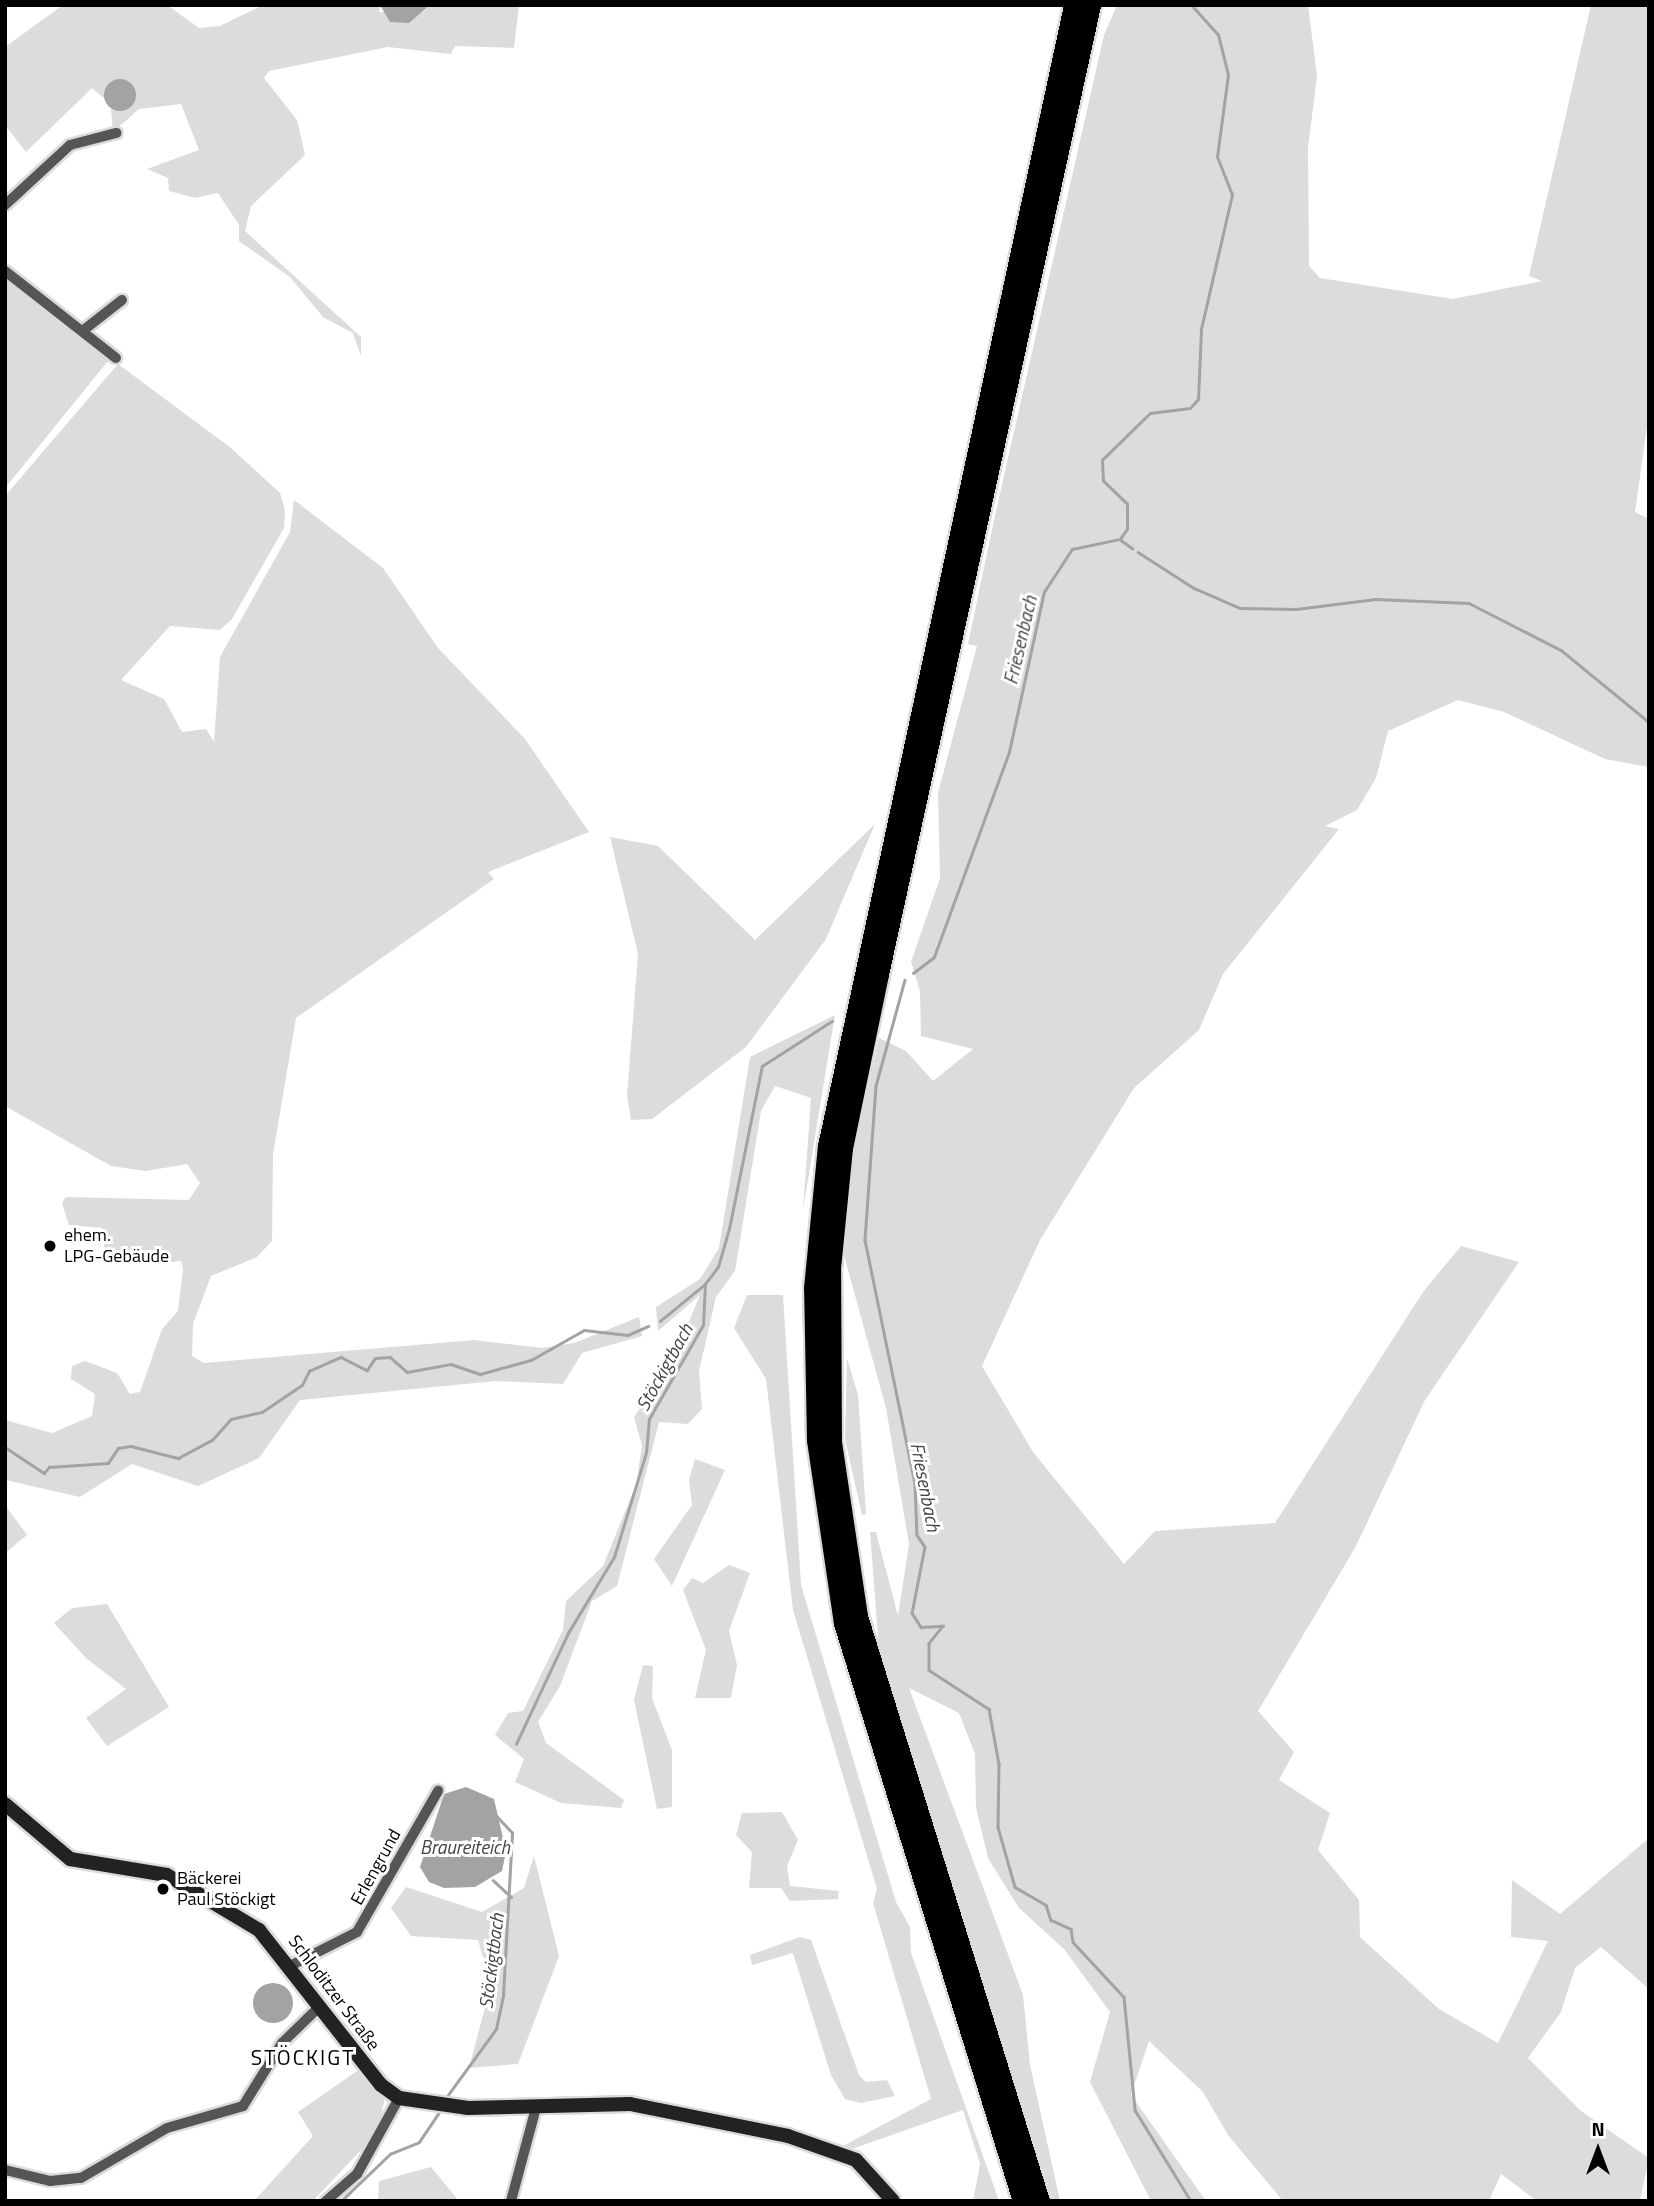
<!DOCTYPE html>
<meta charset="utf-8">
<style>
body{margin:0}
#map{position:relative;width:1654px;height:2206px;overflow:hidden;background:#fff;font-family:"Titillium Web",sans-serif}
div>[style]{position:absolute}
.green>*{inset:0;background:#dcdcdc}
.water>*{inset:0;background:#a3a3a3}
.round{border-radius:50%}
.stream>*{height:2.5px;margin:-1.25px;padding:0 1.25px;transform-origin:1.25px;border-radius:1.25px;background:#a3a3a3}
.roads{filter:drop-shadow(2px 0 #dbdbdb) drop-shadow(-2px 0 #dbdbdb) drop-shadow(0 2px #dbdbdb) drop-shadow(0 -2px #dbdbdb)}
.street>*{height:10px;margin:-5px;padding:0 5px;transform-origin:5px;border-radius:5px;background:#555}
.secondary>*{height:14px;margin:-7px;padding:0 7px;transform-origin:7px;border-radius:7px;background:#222}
.highway>*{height:19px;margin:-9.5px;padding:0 9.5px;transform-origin:9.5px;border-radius:9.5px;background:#000}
.dots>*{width:19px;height:19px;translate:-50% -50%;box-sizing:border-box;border:4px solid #fff;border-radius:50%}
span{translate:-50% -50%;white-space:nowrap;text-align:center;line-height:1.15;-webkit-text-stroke:6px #fff;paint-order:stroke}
.poi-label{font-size:18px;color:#000}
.left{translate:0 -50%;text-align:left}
.street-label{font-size:18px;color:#000}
.water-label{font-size:19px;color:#444;font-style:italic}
.quarter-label{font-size:21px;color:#000;letter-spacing:2px}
.frame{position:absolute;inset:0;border:7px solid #000;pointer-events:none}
.north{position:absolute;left:1563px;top:2115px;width:70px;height:70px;-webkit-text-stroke:5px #fff;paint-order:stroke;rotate:0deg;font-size:19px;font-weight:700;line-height:28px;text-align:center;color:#000}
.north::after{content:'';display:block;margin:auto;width:24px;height:32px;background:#000;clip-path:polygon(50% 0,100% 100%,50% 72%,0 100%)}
</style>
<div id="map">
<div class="green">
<i style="clip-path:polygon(63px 5px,167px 5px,199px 28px,220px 26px,263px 5px,380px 5px,379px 12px,423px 12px,430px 5px,519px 5px,514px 48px,455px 46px,451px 54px,388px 47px,269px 71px,264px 78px,297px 120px,305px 155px,251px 206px,245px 231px,361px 337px,361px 356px,353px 333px,323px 317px,290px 277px,239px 241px,239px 225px,218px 193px,195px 198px,169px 191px,168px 178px,147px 169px,199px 150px,181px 104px,139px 109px,113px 132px,111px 109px,118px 110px,92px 88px,26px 152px,5px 125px,5px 47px)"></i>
<i style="clip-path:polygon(1117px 5px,1308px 5px,1317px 76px,1308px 148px,1309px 266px,1320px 278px,1453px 299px,1542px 281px,1529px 276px,1591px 5px,1649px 5px,1649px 413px,1635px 512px,1649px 519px,1649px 767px,1605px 759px,1504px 712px,1458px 700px,1388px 731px,1376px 778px,1357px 810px,1325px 826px,1339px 829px,1223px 974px,1199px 1030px,1134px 1088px,1040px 1240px,982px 1366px,1033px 1452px,1124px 1564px,1155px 1531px,1275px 1523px,1423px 1292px,1461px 1246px,1519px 1262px,1425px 1400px,1355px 1548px,1258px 1711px,1294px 1752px,1279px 1780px,1330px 1813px,1318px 1850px,1359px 1900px,1360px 1937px,1439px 2009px,1498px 2043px,1548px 1941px,1511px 1937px,1512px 1880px,1560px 1914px,1649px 1838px,1649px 1989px,1601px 1947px,1575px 1968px,1561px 2012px,1528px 2058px,1581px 2111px,1649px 2158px,1640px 2201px,1537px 2201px,1501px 2174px,1489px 2201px,1283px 2201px,1228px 2135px,1203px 2092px,1149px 2041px,1131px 2095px,1206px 2201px,1151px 2201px,1090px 2082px,1110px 2012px,1064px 1949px,1019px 1908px,988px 1858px,976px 1808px,975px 1754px,959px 1713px,909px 1688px,1023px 1995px,1030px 2065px,1060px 2201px,1053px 2201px,879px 1650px,870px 1532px,876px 1532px,898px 1616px,909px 1544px,886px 1408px,845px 1259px,846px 1188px,879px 1038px,906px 1051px,933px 1081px,973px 1049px,921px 1036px,920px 991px,911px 962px,940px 878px,938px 793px,977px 646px,968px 644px,994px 520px,1104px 35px)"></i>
<i style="clip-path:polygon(5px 276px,108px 361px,5px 488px)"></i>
<i style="clip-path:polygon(118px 364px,231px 448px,280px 493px,285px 510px,284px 528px,232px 619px,220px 630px,170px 626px,121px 680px,164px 699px,182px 732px,206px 729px,214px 742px,220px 657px,290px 532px,294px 500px,383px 568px,438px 648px,525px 739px,589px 832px,488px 872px,494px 879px,296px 1018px,273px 1154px,272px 1241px,257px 1257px,211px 1276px,193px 1324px,192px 1356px,204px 1363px,474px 1340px,542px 1348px,574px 1343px,639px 1317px,642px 1336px,582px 1353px,563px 1384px,496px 1381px,300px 1400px,259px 1458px,198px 1486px,132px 1464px,80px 1497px,5px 1480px,5px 1420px,52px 1433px,92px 1416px,95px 1394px,71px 1379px,72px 1366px,85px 1361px,117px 1373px,130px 1394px,140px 1392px,162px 1329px,178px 1311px,183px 1269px,181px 1261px,150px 1264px,105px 1251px,102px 1228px,69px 1225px,62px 1203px,66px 1197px,189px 1200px,200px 1183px,187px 1164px,146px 1171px,111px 1166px,5px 1106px,5px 496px)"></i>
<i style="clip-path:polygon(875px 824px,826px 939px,746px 1047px,652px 1119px,631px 1120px,627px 1096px,638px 954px,610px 837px,658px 846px,755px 940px)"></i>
<i style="clip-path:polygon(835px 1015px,803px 1210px,811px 1098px,775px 1086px,761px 1111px,735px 1271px,716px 1297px,699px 1371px,702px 1409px,688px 1424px,659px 1422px,617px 1586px,592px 1601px,560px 1686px,538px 1722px,546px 1743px,624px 1800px,621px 1808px,561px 1803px,515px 1782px,524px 1759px,495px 1735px,508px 1713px,523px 1711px,563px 1630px,566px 1601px,603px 1566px,636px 1485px,642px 1446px,634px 1417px,676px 1353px,700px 1295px,658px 1331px,656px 1307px,700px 1279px,719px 1248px,750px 1057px)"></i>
<i style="clip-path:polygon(747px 1295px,783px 1295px,801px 1585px,896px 1902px,910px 1927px,911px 1953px,999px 2201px,973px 2201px,980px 2164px,963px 2110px,849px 2150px,843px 2146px,931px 2099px,873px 1903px,877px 1889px,793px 1610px,766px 1379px,734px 1328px)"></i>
<i style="clip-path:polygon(847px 1358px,858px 1395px,866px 1514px,862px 1515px,845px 1439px)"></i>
<i style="clip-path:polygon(695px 1459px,725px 1470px,672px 1586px,654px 1559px,692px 1505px,689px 1480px)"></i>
<i style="clip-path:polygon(5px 1505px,27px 1535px,5px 1553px)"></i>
<i style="clip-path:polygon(729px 1565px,750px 1573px,729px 1631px,737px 1665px,731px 1698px,695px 1698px,706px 1650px,683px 1590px,692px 1578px,703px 1583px)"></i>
<i style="clip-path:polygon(107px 1604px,169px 1707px,107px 1746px,86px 1718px,126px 1689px,86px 1658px,54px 1623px,72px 1608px)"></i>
<i style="clip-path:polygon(643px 1665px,653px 1666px,652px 1698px,672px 1750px,672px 1807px,657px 1809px,634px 1700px)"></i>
<i style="clip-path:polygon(782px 1812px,798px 1840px,787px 1866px,790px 1886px,839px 1891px,838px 1899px,790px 1901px,781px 1888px,749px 1888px,752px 1852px,736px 1835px,742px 1813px)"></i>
<i style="clip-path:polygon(534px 1856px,559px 1956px,518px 2064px,469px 2068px,491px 1985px,478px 1940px,411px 1936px,391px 1908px,406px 1887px,482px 1912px,524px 1888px)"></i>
<i style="clip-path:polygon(800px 1937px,811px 1940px,859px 2075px,866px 2082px,887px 2080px,895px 2096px,861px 2103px,845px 2099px,831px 2075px,793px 1953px,752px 1965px,750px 1955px)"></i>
<i style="clip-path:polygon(360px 2069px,385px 2098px,377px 2133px,313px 2201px,254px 2201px,313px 2136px,298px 2112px)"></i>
<i style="clip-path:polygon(431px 2167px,459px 2201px,378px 2201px,379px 2181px)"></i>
</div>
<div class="water">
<i style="clip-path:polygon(380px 5px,430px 5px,409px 23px,390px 22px)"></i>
<i class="round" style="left:104px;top:79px;width:32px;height:32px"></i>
<i style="clip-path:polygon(466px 1787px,494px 1799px,506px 1851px,502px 1871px,475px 1887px,444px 1888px,429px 1882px,420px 1867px,444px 1794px)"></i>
<i class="round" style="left:253px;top:1983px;width:40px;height:40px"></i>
</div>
<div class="stream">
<i style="left:1121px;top:540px;width:14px;rotate:36deg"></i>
<i style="left:1138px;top:552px;width:67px;rotate:32.7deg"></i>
<i style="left:1194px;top:588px;width:50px;rotate:23.5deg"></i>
<i style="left:1240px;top:608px;width:56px;rotate:1deg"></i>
<i style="left:1296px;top:609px;width:80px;rotate:-7.2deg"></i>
<i style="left:1375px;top:599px;width:94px;rotate:2.4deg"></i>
<i style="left:1469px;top:603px;width:103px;rotate:27.1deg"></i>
<i style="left:1561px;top:650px;width:114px;rotate:39.3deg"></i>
<i style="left:913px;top:973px;width:26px;rotate:-37deg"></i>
<i style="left:934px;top:957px;width:218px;rotate:-69.9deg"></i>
<i style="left:1009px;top:752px;width:164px;rotate:-77.7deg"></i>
<i style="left:1044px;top:592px;width:51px;rotate:-56.9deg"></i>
<i style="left:1072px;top:549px;width:49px;rotate:-11.8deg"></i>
<i style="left:1120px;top:539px;width:12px;rotate:-55deg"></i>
<i style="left:1127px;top:529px;width:25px;rotate:-90deg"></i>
<i style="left:1127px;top:504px;width:33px;rotate:-136deg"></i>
<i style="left:1103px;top:481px;width:21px;rotate:-93deg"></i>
<i style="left:1102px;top:460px;width:67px;rotate:-44.4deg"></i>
<i style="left:1150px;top:413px;width:40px;rotate:-7.1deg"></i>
<i style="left:1190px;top:408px;width:12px;rotate:-48deg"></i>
<i style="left:1198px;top:399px;width:70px;rotate:-87.5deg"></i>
<i style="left:1201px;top:329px;width:138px;rotate:-77deg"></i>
<i style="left:1232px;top:195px;width:41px;rotate:-111.5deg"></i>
<i style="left:1217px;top:157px;width:83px;rotate:-82.4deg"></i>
<i style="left:1228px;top:75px;width:41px;rotate:-104deg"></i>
<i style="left:1218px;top:35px;width:40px;rotate:-132deg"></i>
<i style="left:905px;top:980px;width:110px;rotate:105.3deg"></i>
<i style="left:876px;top:1086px;width:154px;rotate:94.1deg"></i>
<i style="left:865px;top:1240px;width:249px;rotate:78.4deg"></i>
<i style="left:915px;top:1484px;width:51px;rotate:87.8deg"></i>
<i style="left:917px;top:1535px;width:14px;rotate:56deg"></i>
<i style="left:925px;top:1547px;width:67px;rotate:101.1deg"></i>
<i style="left:912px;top:1613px;width:17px;rotate:57deg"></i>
<i style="left:921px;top:1627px;width:22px;rotate:-3deg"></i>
<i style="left:943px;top:1626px;width:22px;rotate:129deg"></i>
<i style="left:929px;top:1643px;width:27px;rotate:90deg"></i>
<i style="left:929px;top:1670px;width:72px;rotate:33deg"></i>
<i style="left:989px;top:1709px;width:56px;rotate:79.7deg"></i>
<i style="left:999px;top:1764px;width:63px;rotate:90.9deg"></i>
<i style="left:998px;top:1827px;width:62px;rotate:74.2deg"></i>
<i style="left:1015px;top:1887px;width:36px;rotate:30deg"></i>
<i style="left:1046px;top:1905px;width:16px;rotate:72deg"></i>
<i style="left:1051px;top:1920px;width:22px;rotate:24deg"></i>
<i style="left:1071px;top:1929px;width:13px;rotate:81deg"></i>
<i style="left:1073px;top:1942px;width:75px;rotate:47.2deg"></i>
<i style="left:1124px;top:1997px;width:114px;rotate:84.4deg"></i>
<i style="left:1135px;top:2110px;width:107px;rotate:58.4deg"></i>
<i style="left:660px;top:1321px;width:58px;rotate:-39.4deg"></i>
<i style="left:5px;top:1447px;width:47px;rotate:33.7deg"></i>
<i style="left:44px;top:1473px;width:8px;rotate:-50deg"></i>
<i style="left:49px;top:1467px;width:59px;rotate:-3.9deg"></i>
<i style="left:108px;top:1463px;width:18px;rotate:-56deg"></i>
<i style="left:118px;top:1448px;width:13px;rotate:-9deg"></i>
<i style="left:131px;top:1446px;width:49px;rotate:14.3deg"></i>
<i style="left:178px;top:1458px;width:38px;rotate:-28deg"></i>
<i style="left:212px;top:1440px;width:28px;rotate:-48deg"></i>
<i style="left:231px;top:1419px;width:32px;rotate:-13deg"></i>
<i style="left:262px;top:1412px;width:48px;rotate:-34deg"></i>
<i style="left:302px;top:1385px;width:16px;rotate:-63deg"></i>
<i style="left:309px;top:1371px;width:35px;rotate:-24deg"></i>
<i style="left:341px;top:1357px;width:29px;rotate:27deg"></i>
<i style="left:367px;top:1370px;width:14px;rotate:-56deg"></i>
<i style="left:375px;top:1358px;width:15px;rotate:-4deg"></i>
<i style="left:390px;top:1357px;width:23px;rotate:41deg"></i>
<i style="left:407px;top:1372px;width:45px;rotate:-10.3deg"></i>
<i style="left:451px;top:1364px;width:31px;rotate:19deg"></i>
<i style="left:480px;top:1374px;width:53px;rotate:-15.4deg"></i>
<i style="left:531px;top:1360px;width:61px;rotate:-29.5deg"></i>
<i style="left:584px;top:1330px;width:44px;rotate:6.5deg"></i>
<i style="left:628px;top:1335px;width:22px;rotate:-24deg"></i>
<i style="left:516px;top:1744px;width:123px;rotate:-64.9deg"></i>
<i style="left:568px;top:1633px;width:89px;rotate:-58.8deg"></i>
<i style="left:614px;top:1557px;width:109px;rotate:-72.9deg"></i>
<i style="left:646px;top:1453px;width:34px;rotate:-85deg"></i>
<i style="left:649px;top:1419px;width:108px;rotate:-60.1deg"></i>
<i style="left:703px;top:1325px;width:41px;rotate:-87.2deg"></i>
<i style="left:705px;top:1284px;width:21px;rotate:-53deg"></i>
<i style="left:718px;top:1267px;width:40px;rotate:-74deg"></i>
<i style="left:729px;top:1229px;width:166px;rotate:-78.6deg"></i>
<i style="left:762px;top:1066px;width:83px;rotate:-32.7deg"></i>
<i style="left:493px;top:1880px;width:25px;rotate:43deg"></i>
<i style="left:445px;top:2099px;width:87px;rotate:-53.9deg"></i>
<i style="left:496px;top:2029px;width:35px;rotate:-78deg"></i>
<i style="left:503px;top:1995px;width:162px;rotate:-86.8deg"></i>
<i style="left:512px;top:1833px;width:25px;rotate:-133deg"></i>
<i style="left:341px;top:2201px;width:68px;rotate:-43.8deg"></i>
<i style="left:390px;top:2154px;width:31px;rotate:-22deg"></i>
<i style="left:419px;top:2142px;width:37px;rotate:-56deg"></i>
</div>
<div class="roads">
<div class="street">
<i style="left:5px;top:205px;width:88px;rotate:-42.7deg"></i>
<i style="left:70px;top:145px;width:48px;rotate:-14.6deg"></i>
<i style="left:5px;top:271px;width:141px;rotate:38.1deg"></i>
<i style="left:85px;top:329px;width:47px;rotate:-38.1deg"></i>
<i style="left:292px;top:1965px;width:73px;rotate:-26.9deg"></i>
<i style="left:357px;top:1932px;width:163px;rotate:-60.1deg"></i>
<i style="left:5px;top:2170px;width:46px;rotate:13.7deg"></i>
<i style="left:50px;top:2181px;width:31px;rotate:-6deg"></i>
<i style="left:81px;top:2178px;width:99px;rotate:-30.2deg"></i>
<i style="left:167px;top:2128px;width:79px;rotate:-16.1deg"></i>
<i style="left:243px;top:2106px;width:74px;rotate:-58.2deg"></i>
<i style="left:282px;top:2043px;width:53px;rotate:-44.2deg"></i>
<i style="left:326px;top:2201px;width:41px;rotate:-41.1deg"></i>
<i style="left:357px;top:2174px;width:87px;rotate:-61.1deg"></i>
<i style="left:511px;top:2201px;width:96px;rotate:-75deg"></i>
</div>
<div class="secondary">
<i style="left:5px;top:1804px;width:85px;rotate:40.2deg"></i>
<i style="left:70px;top:1859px;width:98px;rotate:9.4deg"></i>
<i style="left:167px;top:1875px;width:107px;rotate:30.9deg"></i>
<i style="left:259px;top:1930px;width:197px;rotate:51.8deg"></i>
<i style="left:381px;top:2085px;width:22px;rotate:36deg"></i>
<i style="left:399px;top:2098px;width:70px;rotate:8.2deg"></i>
<i style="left:468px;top:2108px;width:162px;rotate:-1.4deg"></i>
<i style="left:630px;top:2104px;width:161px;rotate:11.4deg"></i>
<i style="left:788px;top:2136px;width:72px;rotate:19.4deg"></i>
<i style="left:856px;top:2160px;width:55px;rotate:47.9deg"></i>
</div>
<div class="highway">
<i style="left:1022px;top:2201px;width:605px;rotate:-107.21deg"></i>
<i style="left:843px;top:1623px;width:185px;rotate:-98.4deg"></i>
<i style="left:816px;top:1440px;width:152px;rotate:-91.1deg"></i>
<i style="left:813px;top:1288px;width:143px;rotate:-84.4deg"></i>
<i style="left:827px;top:1146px;width:1167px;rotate:-77.83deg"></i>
<i style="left:1040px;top:2201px;width:613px;rotate:-107.28deg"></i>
<i style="left:858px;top:1616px;width:176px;rotate:-98.5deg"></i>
<i style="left:832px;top:1442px;width:174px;rotate:-90.3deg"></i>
<i style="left:831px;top:1268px;width:121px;rotate:-84.3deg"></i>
<i style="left:843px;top:1148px;width:178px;rotate:-78.3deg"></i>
<i style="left:879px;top:974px;width:992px;rotate:-77.66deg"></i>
</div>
</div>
<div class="dots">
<i style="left:50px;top:1246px;background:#000"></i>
<i style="left:163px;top:1889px;background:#000"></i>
</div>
<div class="poi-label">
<span class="left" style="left:64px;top:1246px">ehem.<br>LPG-Gebäude</span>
<span class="left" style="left:177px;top:1889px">Bäckerei<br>Paul Stöckigt</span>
</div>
<div class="street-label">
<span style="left:376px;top:1867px;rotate:-61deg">Erlengrund</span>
<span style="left:334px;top:1993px;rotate:53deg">Schloditzer Straße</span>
</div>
<div class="water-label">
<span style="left:1020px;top:640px;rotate:-77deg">Friesenbach</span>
<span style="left:664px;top:1367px;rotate:-61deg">Stöckigtbach</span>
<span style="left:926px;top:1487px;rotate:79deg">Friesenbach</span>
<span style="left:465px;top:1847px">Braureiteich</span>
<span style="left:491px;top:1961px;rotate:-83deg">Stöckigtbach</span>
</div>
<div class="quarter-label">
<span style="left:303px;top:2057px">STÖCKIGT</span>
</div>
<div class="frame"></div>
<div class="north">N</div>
</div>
